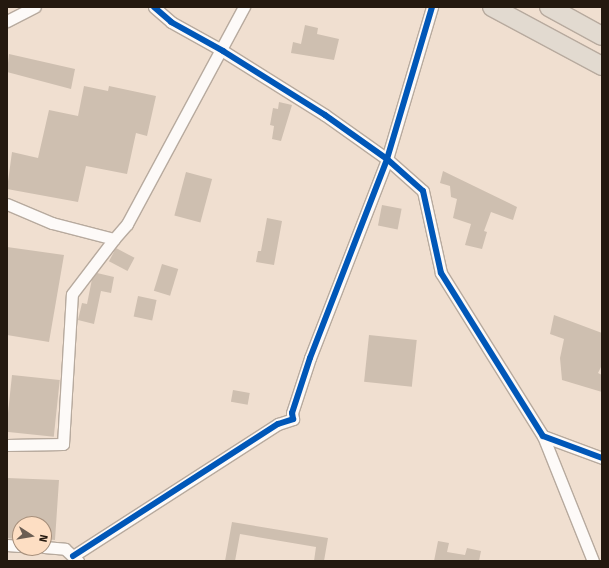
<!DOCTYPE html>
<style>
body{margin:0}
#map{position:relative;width:609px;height:568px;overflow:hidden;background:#f0dfd0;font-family:"Fira Sans",sans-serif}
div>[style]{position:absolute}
.building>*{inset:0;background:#cebfb0;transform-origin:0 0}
.roads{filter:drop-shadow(1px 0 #b7aa9e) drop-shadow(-1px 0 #b7aa9e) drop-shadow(0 1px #b7aa9e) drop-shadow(0 -1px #b7aa9e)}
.minor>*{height:11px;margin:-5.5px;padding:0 5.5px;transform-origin:5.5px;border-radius:5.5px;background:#fdfaf8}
.trunk>*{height:18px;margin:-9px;padding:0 9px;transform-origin:9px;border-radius:9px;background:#e2dad0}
.cycleway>*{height:6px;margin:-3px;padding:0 3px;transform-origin:3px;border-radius:3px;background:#0057b8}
span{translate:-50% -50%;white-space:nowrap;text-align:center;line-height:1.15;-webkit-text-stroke:3.5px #fddec3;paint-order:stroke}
.frame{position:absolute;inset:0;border:8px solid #24190f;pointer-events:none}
.north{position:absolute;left:12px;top:516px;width:40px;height:40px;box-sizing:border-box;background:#fddec3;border:1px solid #a68f7b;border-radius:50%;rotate:102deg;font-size:11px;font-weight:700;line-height:16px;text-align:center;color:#24190f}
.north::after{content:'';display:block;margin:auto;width:14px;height:18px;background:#6b5e53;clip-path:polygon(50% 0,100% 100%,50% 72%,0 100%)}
</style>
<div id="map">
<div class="building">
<i style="clip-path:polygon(305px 25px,318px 28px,317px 34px,339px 39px,334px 60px,291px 53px,293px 42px,301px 44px)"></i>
<i style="clip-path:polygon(9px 54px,75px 69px,71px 89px,7px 72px)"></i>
<i style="clip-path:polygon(84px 86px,108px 91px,109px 86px,156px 96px,147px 136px,136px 133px,127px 174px,86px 166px,78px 202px,7px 189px,12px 152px,38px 158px,49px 110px,78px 116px)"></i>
<i style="clip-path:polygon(279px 102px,292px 105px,281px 141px,272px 139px,274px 126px,270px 125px,273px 108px,278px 109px)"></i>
<i style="clip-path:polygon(443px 171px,517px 207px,513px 220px,491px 212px,484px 231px,487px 232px,482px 249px,465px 245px,471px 224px,453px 218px,457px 199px,451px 197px,450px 186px,440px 183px)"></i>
<i style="left:186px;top:172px;width:27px;height:45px;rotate:15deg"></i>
<i style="left:382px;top:205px;width:20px;height:21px;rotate:11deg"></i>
<i style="clip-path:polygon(267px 218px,282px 221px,274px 265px,256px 262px,258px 251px,261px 251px)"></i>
<i style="clip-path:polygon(7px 247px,64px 255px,49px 342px,7px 335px)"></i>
<i style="left:116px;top:248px;width:21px;height:15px;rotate:28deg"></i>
<i style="left:162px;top:264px;width:17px;height:28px;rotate:17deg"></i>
<i style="clip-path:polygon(97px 273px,114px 277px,111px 293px,101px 291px,94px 324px,78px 320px,82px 303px,87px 304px,92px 279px)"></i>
<i style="left:138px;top:296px;width:19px;height:21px;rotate:12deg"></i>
<i style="clip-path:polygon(554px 315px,602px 333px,602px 365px,598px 373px,602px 375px,602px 392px,562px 380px,560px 358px,564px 339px,550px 334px)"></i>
<i style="left:369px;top:335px;width:48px;height:47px;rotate:6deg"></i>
<i style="left:12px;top:375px;width:48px;height:57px;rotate:6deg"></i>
<i style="left:233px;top:390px;width:17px;height:12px;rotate:10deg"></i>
<i style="clip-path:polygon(7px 478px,59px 480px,55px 540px,44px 539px,44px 524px,16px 524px,15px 539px,7px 538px)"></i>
<i style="clip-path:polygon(232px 522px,328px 538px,324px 561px,314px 561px,316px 547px,240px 534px,235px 561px,225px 561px)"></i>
<i style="clip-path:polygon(438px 541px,449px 543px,447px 552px,465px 555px,467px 548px,481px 551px,479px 561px,434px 561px)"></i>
</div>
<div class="roads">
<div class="minor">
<i style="left:154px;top:7px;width:23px;rotate:41deg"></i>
<i style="left:171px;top:22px;width:60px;rotate:29.1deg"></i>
<i style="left:223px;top:51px;width:120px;rotate:32.1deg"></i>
<i style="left:325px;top:115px;width:76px;rotate:35.4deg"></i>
<i style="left:387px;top:159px;width:48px;rotate:41.6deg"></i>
<i style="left:423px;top:191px;width:84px;rotate:77.6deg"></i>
<i style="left:441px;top:273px;width:192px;rotate:58deg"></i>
<i style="left:543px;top:436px;width:63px;rotate:20.4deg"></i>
<i style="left:7px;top:21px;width:31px;rotate:-27deg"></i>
<i style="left:7px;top:204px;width:49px;rotate:22.9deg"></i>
<i style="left:52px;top:223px;width:64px;rotate:14.5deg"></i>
<i style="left:114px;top:239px;width:20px;rotate:-49deg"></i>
<i style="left:127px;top:224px;width:247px;rotate:-61.7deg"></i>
<i style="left:543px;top:436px;width:135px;rotate:68.2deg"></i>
<i style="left:7px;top:445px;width:56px;rotate:-1deg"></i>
<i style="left:63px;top:444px;width:150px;rotate:-86.6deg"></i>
<i style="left:72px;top:294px;width:69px;rotate:-52.6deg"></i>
<i style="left:7px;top:545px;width:13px;rotate:4deg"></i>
<i style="left:44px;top:547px;width:21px;rotate:5deg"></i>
<i style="left:65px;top:549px;width:18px;rotate:43deg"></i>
<i style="left:73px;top:556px;width:244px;rotate:-32.8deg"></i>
<i style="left:278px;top:424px;width:16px;rotate:-18deg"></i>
<i style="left:293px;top:419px;width:6px;rotate:-99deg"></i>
<i style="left:292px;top:413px;width:58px;rotate:-71.9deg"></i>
<i style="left:310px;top:358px;width:213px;rotate:-68.8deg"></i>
<i style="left:387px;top:159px;width:159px;rotate:-73.5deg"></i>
</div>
<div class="trunk">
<i style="left:492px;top:7px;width:125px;rotate:28.2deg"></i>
<i style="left:549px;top:7px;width:60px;rotate:28.7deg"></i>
</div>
</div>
<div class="cycleway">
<i style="left:154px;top:7px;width:23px;rotate:41deg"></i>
<i style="left:171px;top:22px;width:60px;rotate:29.1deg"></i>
<i style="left:223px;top:51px;width:120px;rotate:32.1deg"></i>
<i style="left:325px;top:115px;width:76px;rotate:35.4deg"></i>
<i style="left:387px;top:159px;width:48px;rotate:41.6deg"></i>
<i style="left:423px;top:191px;width:84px;rotate:77.6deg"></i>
<i style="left:441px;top:273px;width:192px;rotate:58deg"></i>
<i style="left:543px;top:436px;width:63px;rotate:20.4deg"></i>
<i style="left:73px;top:556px;width:244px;rotate:-32.8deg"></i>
<i style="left:278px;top:424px;width:16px;rotate:-18deg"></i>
<i style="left:293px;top:419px;width:6px;rotate:-99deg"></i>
<i style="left:292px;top:413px;width:58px;rotate:-71.9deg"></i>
<i style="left:310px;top:358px;width:213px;rotate:-68.8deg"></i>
<i style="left:387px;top:159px;width:159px;rotate:-73.5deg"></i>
</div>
<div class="frame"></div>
<div class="north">N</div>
</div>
